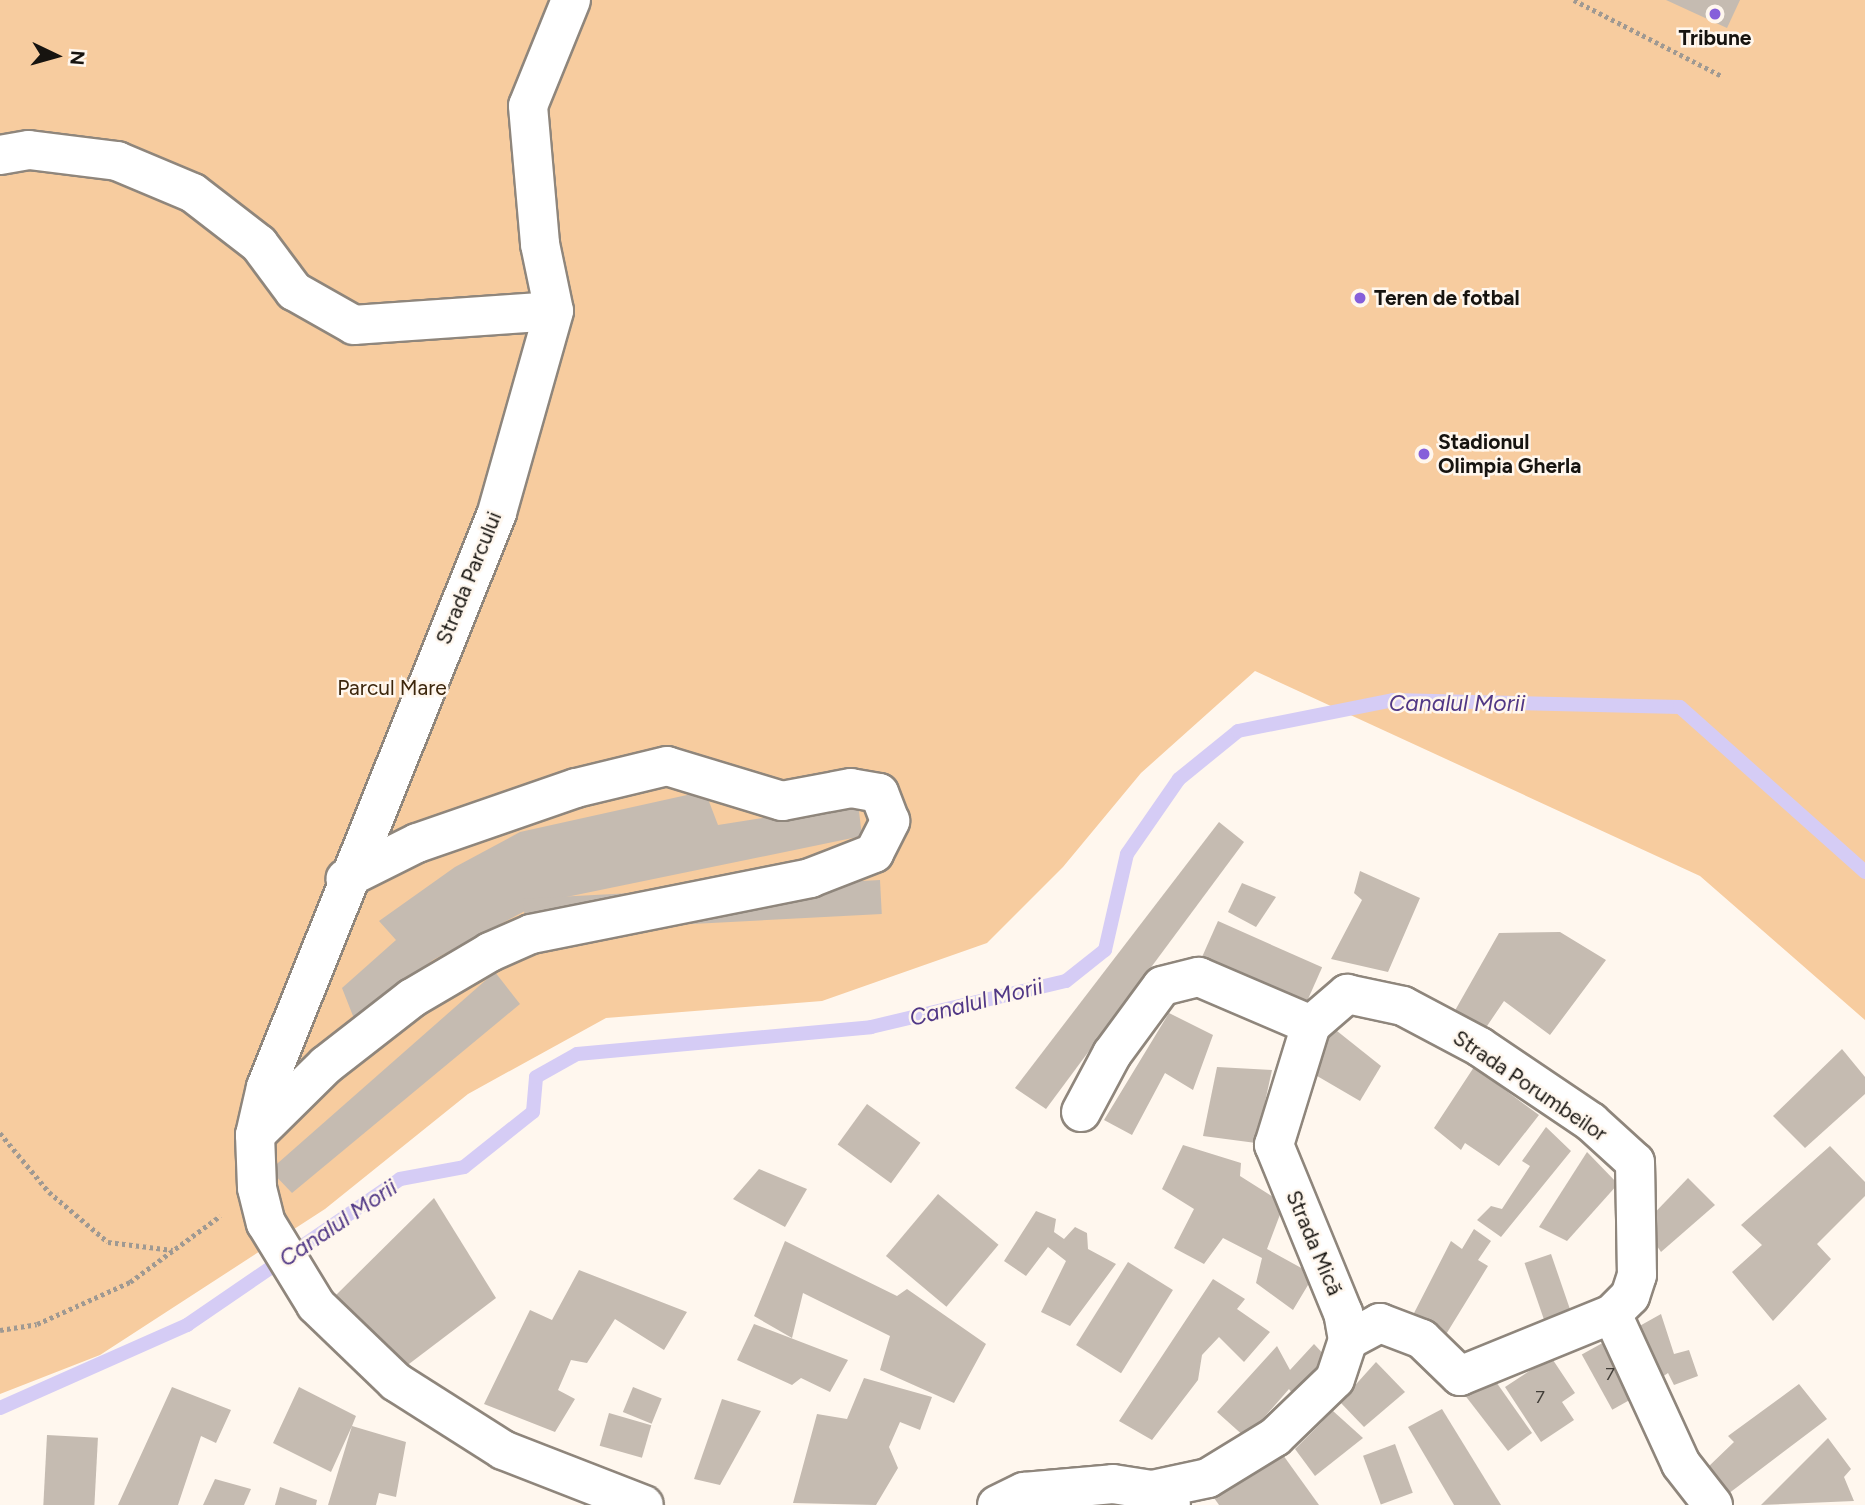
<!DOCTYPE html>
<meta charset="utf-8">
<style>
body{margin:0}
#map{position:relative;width:1865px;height:1505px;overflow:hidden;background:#fff7ee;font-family:Figtree,sans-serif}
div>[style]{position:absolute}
.green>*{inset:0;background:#f7cc9f}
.stream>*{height:14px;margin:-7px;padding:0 7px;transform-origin:7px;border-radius:7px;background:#d5ccf5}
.building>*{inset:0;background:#c5bbb1;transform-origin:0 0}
.path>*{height:4.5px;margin-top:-2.25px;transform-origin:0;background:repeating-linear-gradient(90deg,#9f9992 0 3.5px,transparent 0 7px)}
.roads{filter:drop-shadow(2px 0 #8f867c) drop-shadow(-2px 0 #8f867c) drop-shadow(0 2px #8f867c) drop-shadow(0 -2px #8f867c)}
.minor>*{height:38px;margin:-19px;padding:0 19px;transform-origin:19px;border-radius:19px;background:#fff}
.dots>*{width:19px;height:19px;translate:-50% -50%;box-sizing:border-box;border:4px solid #fff7ee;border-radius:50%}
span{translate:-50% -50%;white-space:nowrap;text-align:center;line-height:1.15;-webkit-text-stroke:5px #fff7ee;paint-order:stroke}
.number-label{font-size:18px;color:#423e38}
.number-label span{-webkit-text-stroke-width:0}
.poi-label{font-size:21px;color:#171410;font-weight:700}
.left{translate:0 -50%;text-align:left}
.street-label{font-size:21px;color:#171410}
.park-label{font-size:21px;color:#3c260c}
.water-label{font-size:23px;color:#513886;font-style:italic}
.north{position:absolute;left:21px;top:21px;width:70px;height:70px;-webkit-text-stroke:5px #fff7ee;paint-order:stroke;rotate:95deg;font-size:19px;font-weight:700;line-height:28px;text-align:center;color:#171410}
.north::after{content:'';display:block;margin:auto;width:24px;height:32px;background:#171410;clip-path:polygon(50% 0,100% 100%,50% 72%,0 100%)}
</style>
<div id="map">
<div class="green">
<i style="clip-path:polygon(0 0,1865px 0,1865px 1020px,1700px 876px,1255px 671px,1141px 773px,1063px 867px,987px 943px,822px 1001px,606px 1018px,468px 1094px,325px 1209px,100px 1355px,0 1394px)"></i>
</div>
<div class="stream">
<i style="left:0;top:1408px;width:205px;rotate:-23.9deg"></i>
<i style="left:187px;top:1325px;width:258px;rotate:-34.4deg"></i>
<i style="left:400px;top:1179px;width:65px;rotate:-10.6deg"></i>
<i style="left:464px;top:1167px;width:88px;rotate:-38.6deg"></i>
<i style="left:533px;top:1112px;width:35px;rotate:-85deg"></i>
<i style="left:536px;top:1077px;width:47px;rotate:-29.3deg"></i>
<i style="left:577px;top:1054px;width:295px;rotate:-5.2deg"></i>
<i style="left:871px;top:1027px;width:200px;rotate:-13.3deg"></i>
<i style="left:1066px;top:981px;width:50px;rotate:-38.5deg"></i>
<i style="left:1105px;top:950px;width:98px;rotate:-77.1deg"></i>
<i style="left:1127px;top:854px;width:91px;rotate:-55.3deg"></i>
<i style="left:1179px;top:779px;width:76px;rotate:-39.1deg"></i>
<i style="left:1238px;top:731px;width:158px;rotate:-11.3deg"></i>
<i style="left:1393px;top:700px;width:287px;rotate:1.4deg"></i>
<i style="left:1680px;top:707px;width:248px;rotate:41.7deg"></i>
</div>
<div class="building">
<i style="clip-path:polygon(1666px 0,1740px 0,1727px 28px)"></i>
<i style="clip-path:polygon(705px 791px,718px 825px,858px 803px,862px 836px,542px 902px,433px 960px,355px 1021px,342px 988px,396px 940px,379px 921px,455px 867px,520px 832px)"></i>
<i style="clip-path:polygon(1219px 822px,1244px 842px,1046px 1109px,1015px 1088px)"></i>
<i style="clip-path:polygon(1360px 871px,1420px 898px,1388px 972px,1331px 959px,1362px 900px,1354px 893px)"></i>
<i style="left:880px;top:880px;width:34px;height:357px;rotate:87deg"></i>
<i style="clip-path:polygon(1242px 883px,1276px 897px,1256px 927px,1228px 912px)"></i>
<i style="left:1218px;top:921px;width:114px;height:39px;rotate:24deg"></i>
<i style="clip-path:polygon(1560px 932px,1606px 960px,1550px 1035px,1504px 1001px,1485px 1029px,1453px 1014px,1499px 933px)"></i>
<i style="clip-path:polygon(495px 972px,520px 1004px,292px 1193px,270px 1170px)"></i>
<i style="clip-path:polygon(1169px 1013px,1213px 1035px,1193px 1090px,1165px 1073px,1132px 1135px,1104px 1120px)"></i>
<i style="clip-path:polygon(1332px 1027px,1381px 1066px,1360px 1101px,1312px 1073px)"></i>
<i style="clip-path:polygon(1842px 1049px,1865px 1077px,1865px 1094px,1805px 1148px,1773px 1116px)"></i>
<i style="clip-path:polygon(1217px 1067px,1272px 1070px,1256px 1143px,1203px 1136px)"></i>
<i style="clip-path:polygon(1474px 1067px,1539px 1115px,1499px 1166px,1465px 1143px,1461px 1150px,1434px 1128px)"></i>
<i style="left:867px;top:1104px;width:66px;height:50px;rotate:36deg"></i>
<i style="clip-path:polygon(1546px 1127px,1571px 1151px,1501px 1237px,1477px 1220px,1491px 1206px,1502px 1209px,1530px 1166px,1522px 1161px)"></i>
<i style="clip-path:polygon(1183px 1145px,1241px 1163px,1240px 1176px,1284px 1204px,1267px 1249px,1314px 1275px,1293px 1310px,1256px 1283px,1262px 1258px,1223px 1238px,1204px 1264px,1174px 1248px,1194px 1209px,1162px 1189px)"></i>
<i style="clip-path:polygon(1830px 1146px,1865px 1182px,1865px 1196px,1817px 1244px,1831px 1259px,1773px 1321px,1732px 1272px,1762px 1245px,1741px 1225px)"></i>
<i style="clip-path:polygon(1587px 1152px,1618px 1184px,1567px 1241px,1539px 1227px)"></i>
<i style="clip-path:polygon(759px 1169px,807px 1189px,785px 1227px,733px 1199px)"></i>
<i style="clip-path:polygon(1688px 1178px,1715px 1205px,1661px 1252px,1643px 1225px)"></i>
<i style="left:938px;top:1194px;width:79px;height:81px;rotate:40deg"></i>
<i style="clip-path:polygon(434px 1198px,496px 1298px,405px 1367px,331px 1300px)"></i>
<i style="clip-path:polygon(1036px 1211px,1056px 1219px,1054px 1232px,1064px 1239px,1075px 1227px,1087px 1233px,1088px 1249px,1116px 1264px,1070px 1326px,1041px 1312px,1066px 1261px,1048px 1247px,1026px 1276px,1004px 1261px)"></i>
<i style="clip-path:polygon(1474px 1229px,1491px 1241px,1478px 1260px,1488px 1266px,1445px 1336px,1412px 1317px,1451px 1241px,1462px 1249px)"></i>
<i style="clip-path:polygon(785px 1241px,897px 1296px,907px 1289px,986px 1344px,954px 1403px,880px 1370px,890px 1336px,803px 1293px,792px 1338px,754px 1316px)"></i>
<i style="left:1551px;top:1254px;width:61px;height:28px;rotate:71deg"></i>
<i style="left:1128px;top:1262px;width:53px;height:98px;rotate:32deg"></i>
<i style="clip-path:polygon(579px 1270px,687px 1312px,664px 1350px,615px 1319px,587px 1363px,571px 1360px,558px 1390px,575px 1399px,555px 1432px,484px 1404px,530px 1310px,552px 1320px)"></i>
<i style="clip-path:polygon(1213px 1279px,1245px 1299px,1237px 1309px,1270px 1332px,1244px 1362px,1219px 1337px,1202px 1355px,1198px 1380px,1152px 1440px,1119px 1421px)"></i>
<i style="clip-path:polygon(1661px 1314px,1674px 1354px,1689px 1350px,1698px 1376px,1674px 1385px,1668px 1373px,1652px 1384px,1627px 1333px)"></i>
<i style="clip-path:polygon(754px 1324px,848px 1360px,830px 1392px,801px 1378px,792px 1385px,737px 1360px)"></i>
<i style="left:1608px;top:1340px;width:63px;height:30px;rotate:61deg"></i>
<i style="clip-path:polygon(1314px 1344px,1329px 1360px,1295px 1397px,1289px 1389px,1246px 1438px,1217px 1412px,1277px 1346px,1290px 1370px)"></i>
<i style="clip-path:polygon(1551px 1357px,1575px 1393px,1562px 1402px,1574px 1420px,1541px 1442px,1505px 1387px)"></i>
<i style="clip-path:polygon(1376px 1362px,1405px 1392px,1364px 1427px,1340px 1402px)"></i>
<i style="clip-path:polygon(864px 1378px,932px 1397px,920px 1430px,900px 1422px,889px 1447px,898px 1468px,876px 1505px,793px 1503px,817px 1414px,847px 1419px)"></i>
<i style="clip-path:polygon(1494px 1379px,1532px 1433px,1508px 1451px,1464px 1394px)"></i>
<i style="clip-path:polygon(1799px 1384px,1827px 1419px,1728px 1494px,1707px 1468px,1734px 1442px,1728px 1436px)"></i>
<i style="clip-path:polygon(172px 1387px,231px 1410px,216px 1443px,201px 1436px,178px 1505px,118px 1505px)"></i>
<i style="clip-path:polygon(299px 1387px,356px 1416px,352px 1426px,406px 1442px,396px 1497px,379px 1493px,376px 1505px,328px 1505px,352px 1426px,331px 1472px,273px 1443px)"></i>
<i style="left:633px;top:1387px;width:31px;height:27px;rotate:22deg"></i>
<i style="clip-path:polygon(722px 1399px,761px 1411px,720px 1485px,694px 1479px)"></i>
<i style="clip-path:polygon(1442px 1409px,1501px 1505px,1454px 1505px,1408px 1427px)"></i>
<i style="clip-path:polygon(1333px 1411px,1363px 1438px,1315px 1476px,1295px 1449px)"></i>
<i style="left:609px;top:1413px;width:44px;height:34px;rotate:16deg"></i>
<i style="left:47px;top:1435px;width:51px;height:70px;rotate:3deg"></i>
<i style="clip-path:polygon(1828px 1438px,1851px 1469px,1844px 1477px,1854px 1501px,1761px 1505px)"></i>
<i style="left:1395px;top:1444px;width:52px;height:34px;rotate:70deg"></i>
<i style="clip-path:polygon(1283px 1455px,1319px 1505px,1219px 1505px,1212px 1495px)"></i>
<i style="clip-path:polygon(215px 1479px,251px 1489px,244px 1505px,203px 1505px)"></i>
<i style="clip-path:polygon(280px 1487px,317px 1500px,316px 1505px,275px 1505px)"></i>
</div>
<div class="path">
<i style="left:1574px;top:0;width:166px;rotate:27.2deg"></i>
<i style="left:0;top:1133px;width:77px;rotate:50.3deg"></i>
<i style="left:49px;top:1192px;width:77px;rotate:40.3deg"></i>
<i style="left:108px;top:1242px;width:65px;rotate:7deg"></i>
<i style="left:0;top:1330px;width:37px;rotate:-9deg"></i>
<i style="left:37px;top:1324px;width:102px;rotate:-24.3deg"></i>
<i style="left:130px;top:1282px;width:112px;rotate:-36.3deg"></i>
</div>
<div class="roads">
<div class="minor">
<i style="left:571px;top:0;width:114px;rotate:112.1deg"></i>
<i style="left:528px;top:106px;width:139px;rotate:85deg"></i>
<i style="left:540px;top:244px;width:68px;rotate:78.2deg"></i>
<i style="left:554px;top:311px;width:210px;rotate:105.8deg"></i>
<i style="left:497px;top:513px;width:619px;rotate:111.92deg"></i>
<i style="left:266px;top:1087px;width:49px;rotate:102.9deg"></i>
<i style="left:255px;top:1135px;width:53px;rotate:87.8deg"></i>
<i style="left:257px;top:1188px;width:36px;rotate:76deg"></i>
<i style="left:266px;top:1223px;width:96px;rotate:58.6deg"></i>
<i style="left:316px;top:1305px;width:111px;rotate:43.9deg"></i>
<i style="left:396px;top:1382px;width:127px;rotate:32.4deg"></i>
<i style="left:503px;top:1450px;width:151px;rotate:21.3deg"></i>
<i style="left:0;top:155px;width:29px;rotate:-10deg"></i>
<i style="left:29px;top:150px;width:89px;rotate:7.1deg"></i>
<i style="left:117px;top:161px;width:82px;rotate:22.8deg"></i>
<i style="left:193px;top:193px;width:83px;rotate:37.7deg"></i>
<i style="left:259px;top:244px;width:59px;rotate:53.3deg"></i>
<i style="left:294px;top:291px;width:69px;rotate:29.5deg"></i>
<i style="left:354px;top:325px;width:200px;rotate:-4deg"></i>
<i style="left:1081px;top:1112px;width:66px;rotate:-61.9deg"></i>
<i style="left:1112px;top:1054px;width:84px;rotate:-53.7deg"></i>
<i style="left:1162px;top:986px;width:38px;rotate:-14deg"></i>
<i style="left:1199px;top:977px;width:122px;rotate:23.2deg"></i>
<i style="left:255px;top:1135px;width:100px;rotate:-44.6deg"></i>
<i style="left:326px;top:1065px;width:109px;rotate:-37.9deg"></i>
<i style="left:412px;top:998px;width:91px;rotate:-30.5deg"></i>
<i style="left:490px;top:952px;width:45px;rotate:-23.7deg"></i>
<i style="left:531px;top:934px;width:285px;rotate:-11.3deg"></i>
<i style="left:810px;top:878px;width:69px;rotate:-21.3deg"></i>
<i style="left:874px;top:853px;width:36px;rotate:-63deg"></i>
<i style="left:890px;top:821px;width:30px;rotate:-111deg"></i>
<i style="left:879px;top:793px;width:28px;rotate:-170deg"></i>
<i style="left:851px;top:788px;width:70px;rotate:169.3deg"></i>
<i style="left:782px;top:801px;width:120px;rotate:-163.1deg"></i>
<i style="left:667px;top:766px;width:94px;rotate:166.4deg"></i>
<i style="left:576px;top:788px;width:168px;rotate:160.9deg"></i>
<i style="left:417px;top:843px;width:80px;rotate:153.4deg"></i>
<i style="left:1612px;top:1314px;width:165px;rotate:65.3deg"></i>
<i style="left:1681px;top:1464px;width:52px;rotate:52deg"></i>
<i style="left:1152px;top:1490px;width:57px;rotate:-12.1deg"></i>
<i style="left:1208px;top:1478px;width:79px;rotate:-31.5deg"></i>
<i style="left:1275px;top:1437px;width:83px;rotate:-44deg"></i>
<i style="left:1335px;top:1379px;width:41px;rotate:-71.6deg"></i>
<i style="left:1348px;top:1340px;width:27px;rotate:-100deg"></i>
<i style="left:1343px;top:1313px;width:182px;rotate:-112.3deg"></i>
<i style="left:1274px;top:1145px;width:126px;rotate:-72.9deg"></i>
<i style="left:1311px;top:1025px;width:48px;rotate:-40.7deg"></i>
<i style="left:1347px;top:994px;width:57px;rotate:12.1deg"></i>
<i style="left:1403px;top:1006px;width:87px;rotate:28deg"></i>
<i style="left:1480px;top:1047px;width:134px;rotate:34deg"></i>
<i style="left:1591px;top:1122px;width:59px;rotate:42.3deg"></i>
<i style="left:1635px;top:1162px;width:113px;rotate:89deg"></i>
<i style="left:1637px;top:1275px;width:22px;rotate:108deg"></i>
<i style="left:1630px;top:1296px;width:25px;rotate:135deg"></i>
<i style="left:1612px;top:1314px;width:164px;rotate:157.8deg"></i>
<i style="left:1460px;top:1376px;width:53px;rotate:-135.8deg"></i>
<i style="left:1422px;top:1339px;width:45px;rotate:-159.1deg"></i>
<i style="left:1380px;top:1323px;width:36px;rotate:152deg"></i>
<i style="left:997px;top:1505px;width:30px;rotate:-26deg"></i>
<i style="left:1024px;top:1492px;width:89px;rotate:-5.1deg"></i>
<i style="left:1113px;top:1484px;width:39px;rotate:9deg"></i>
<i style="left:1152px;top:1490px;width:24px;rotate:38deg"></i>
</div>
</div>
<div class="dots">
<i style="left:1715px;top:14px;background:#865fda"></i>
<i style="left:1360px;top:298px;background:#865fda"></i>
<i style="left:1424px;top:454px;background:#865fda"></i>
</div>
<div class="number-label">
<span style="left:1610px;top:1374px">7</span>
<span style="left:1540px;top:1397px">7</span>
</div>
<div class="poi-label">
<span style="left:1715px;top:38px">Tribune</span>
<span class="left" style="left:1374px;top:298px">Teren de fotbal</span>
<span class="left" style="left:1438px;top:454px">Stadionul<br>Olimpia Gherla</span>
</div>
<div class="street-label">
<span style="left:469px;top:578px;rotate:-68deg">Strada Parcului</span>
<span style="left:1530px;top:1086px;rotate:34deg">Strada Porumbeilor</span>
<span style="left:1314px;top:1243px;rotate:67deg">Strada Mică</span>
</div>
<div class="park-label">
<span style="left:392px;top:688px">Parcul Mare</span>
</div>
<div class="water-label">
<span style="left:1457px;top:703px">Canalul Morii</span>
<span style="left:976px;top:1002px;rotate:-14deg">Canalul Morii</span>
<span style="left:338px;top:1223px;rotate:-34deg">Canalul Morii</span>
</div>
<div class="north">N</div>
</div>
